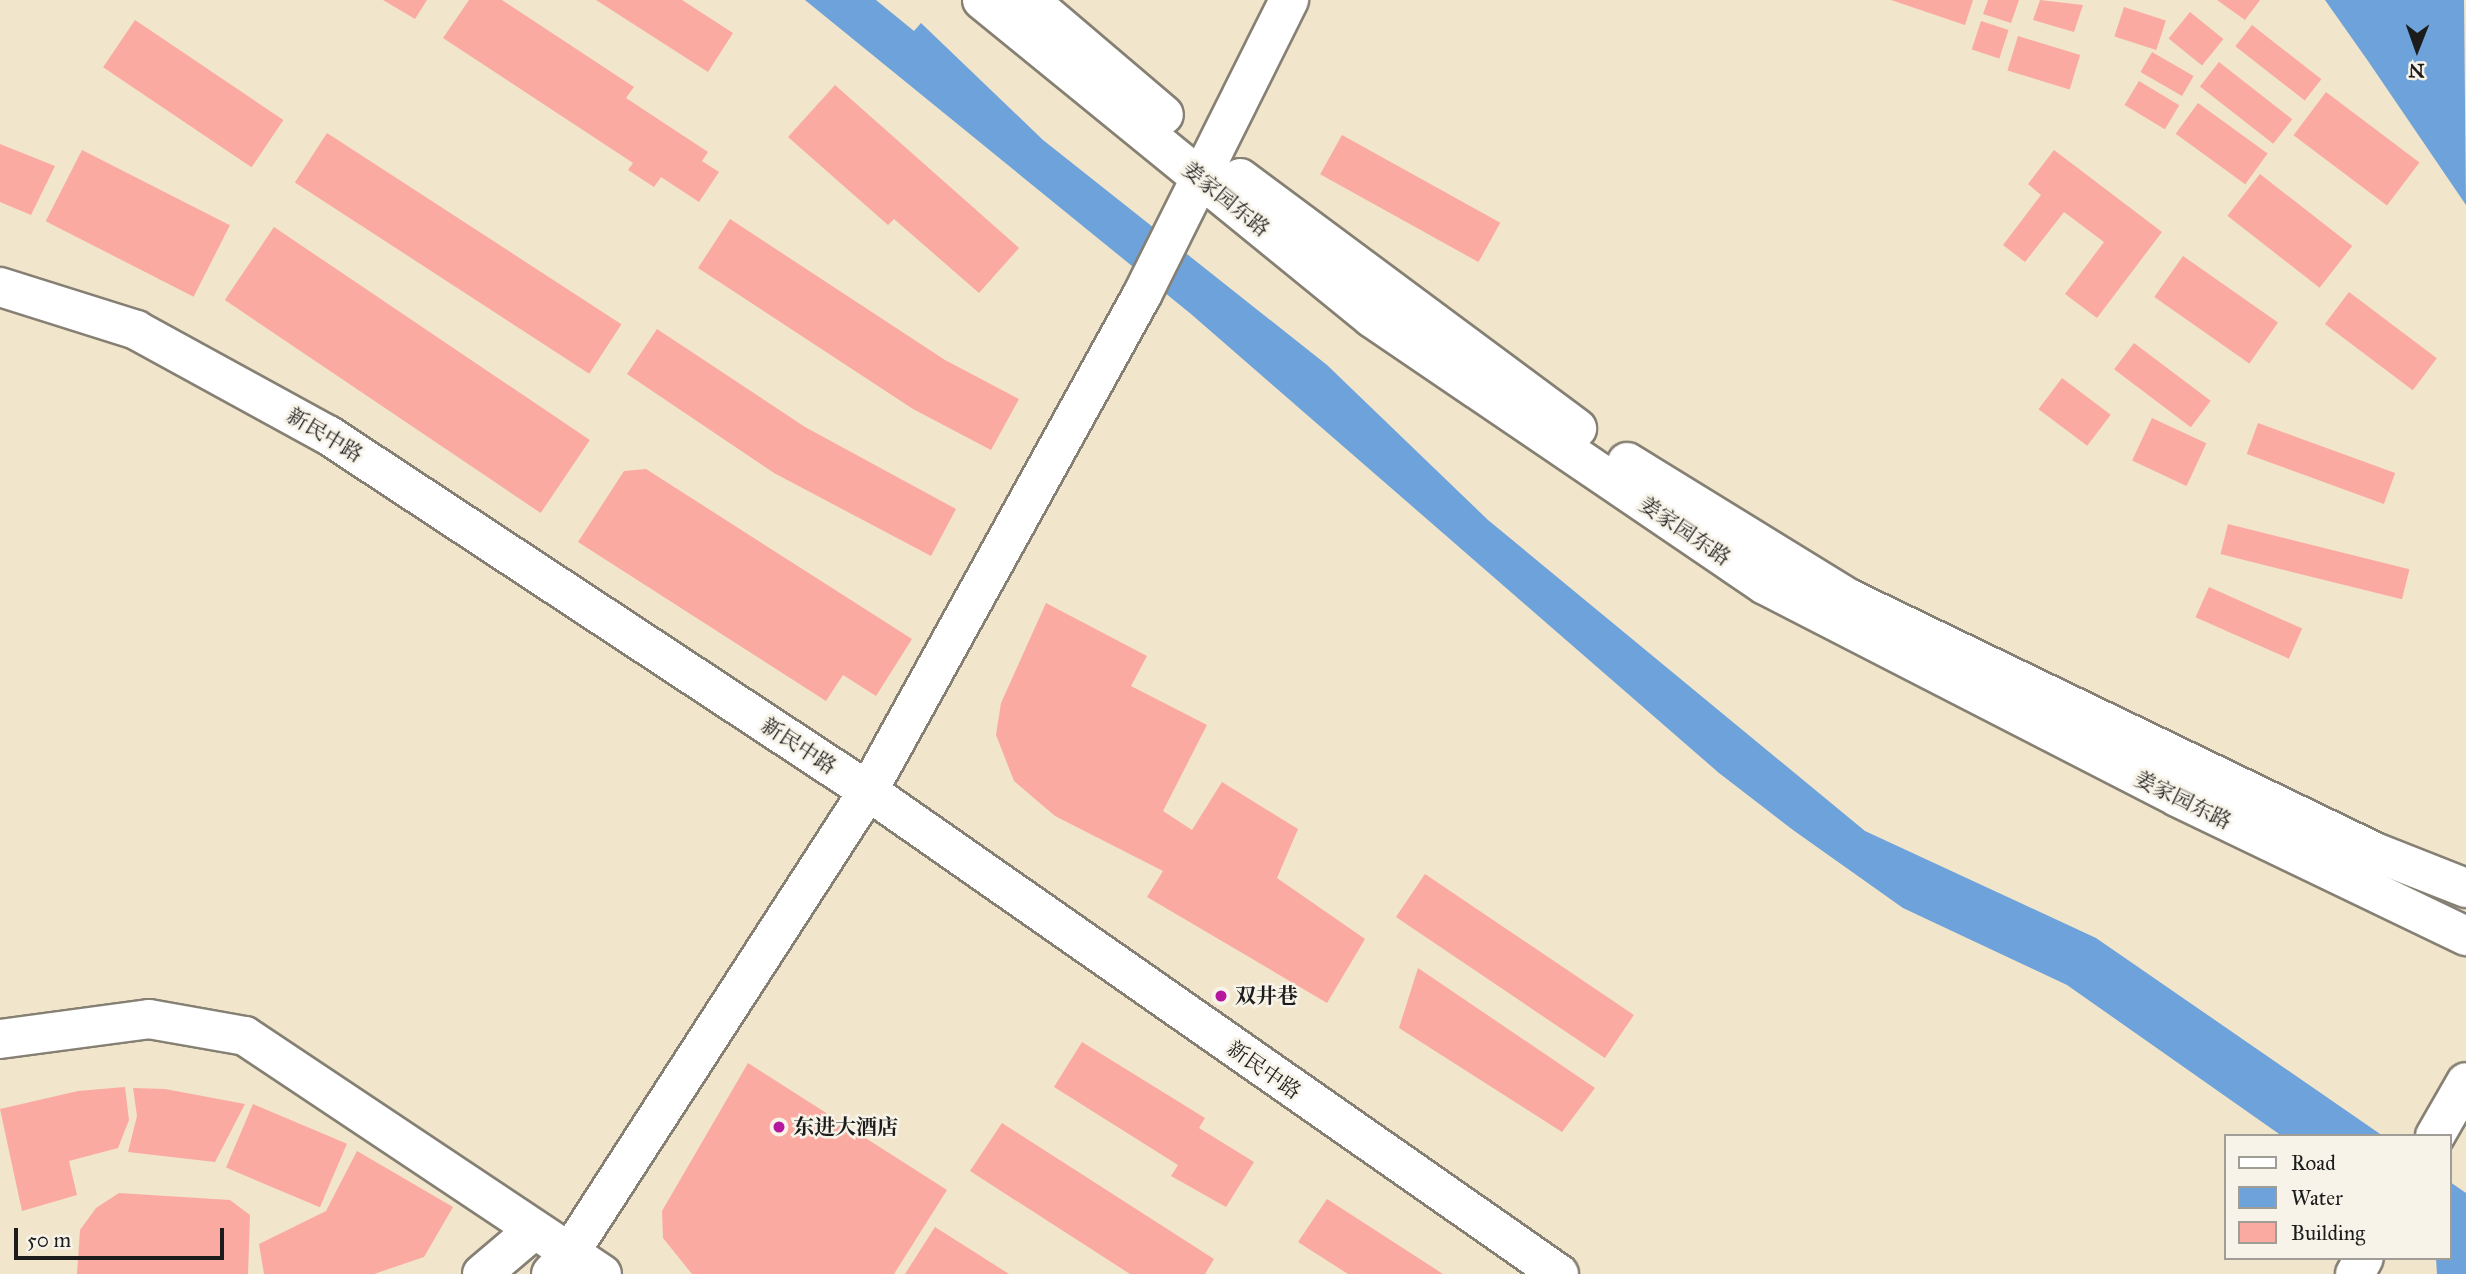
<!DOCTYPE html>
<meta charset="utf-8">
<style>
body{margin:0}
#map{position:relative;width:2466px;height:1274px;overflow:hidden;background:#f1e5cb;font-family:"IM FELL Great Primer","Noto Serif SC",serif}
div>[style]{position:absolute}
.water>*{inset:0;background:#6ea2da}
.building>*{inset:0;background:#fbaaa2;transform-origin:0 0}
.roads{filter:drop-shadow(2px 0 #868074) drop-shadow(-2px 0 #868074) drop-shadow(0 2px #868074) drop-shadow(0 -2px #868074)}
.secondary>*{height:38px;margin:-19px;padding:0 19px;transform-origin:19px;border-radius:19px;background:#fff}
.dots>*{width:19px;height:19px;translate:-50% -50%;box-sizing:border-box;border:4px solid #f7f3e8;border-radius:50%}
span{translate:-50% -50%;white-space:nowrap;text-align:center;line-height:1.15;-webkit-text-stroke:5px #f7f3e8;paint-order:stroke}
.street-label{font-size:21px;color:#1c1c1c}
.poi-label{font-size:21px;color:#1c1c1c;font-weight:700}
.left{translate:0 -50%;text-align:left}
.legend{position:absolute;left:2224px;top:1134px;width:228px;height:126px;box-sizing:border-box;background:#f7f3e8;border:2px solid #9f9d96;margin:0;padding:9px 12px;list-style:none;font-size:21px;color:#1c1c1c}
.legend li{display:flex;align-items:center;gap:14px;height:35px}
.legend b{width:35px;border:2px solid #9f9d96}
.north{position:absolute;left:2382px;top:14px;width:70px;height:70px;-webkit-text-stroke:5px #f7f3e8;paint-order:stroke;rotate:181deg;font-size:19px;font-weight:700;line-height:28px;text-align:center;color:#1c1c1c}
.north::after{content:'';display:block;margin:auto;width:24px;height:32px;background:#1c1c1c;clip-path:polygon(50% 0,100% 100%,50% 72%,0 100%)}
.scale{position:absolute;left:14px;top:1228px;width:210px;height:32px;box-sizing:border-box;border:4px solid #1c1c1c;border-top:0;padding-left:9px;font-size:21px;line-height:24px;white-space:nowrap;color:#1c1c1c;-webkit-text-stroke:5px #f7f3e8;paint-order:stroke}
</style>
<div id="map">
<div class="water">
<i style="clip-path:polygon(805px 0,876px 0,914px 31px,921px 23px,1043px 140px,1327px 365px,1488px 520px,1865px 831px,2096px 938px,2383px 1136px,2282px 1136px,2067px 985px,1903px 908px,1793px 830px,1719px 773px,1191px 314px)"></i>
<i style="clip-path:polygon(2325px 0,2464px 0,2466px 205px,2368px 61px)"></i>
<i style="clip-path:polygon(2450px 1182px,2466px 1193px,2466px 1274px,2437px 1274px,2436px 1258px,2450px 1258px)"></i>
</div>
<div class="building">
<i style="clip-path:polygon(383px 0,427px 0,415px 19px)"></i>
<i style="clip-path:polygon(469px 0,502px 0,634px 87px,626px 98px,708px 152px,702px 161px,719px 172px,699px 202px,661px 177px,654px 187px,628px 170px,633px 163px,443px 38px)"></i>
<i style="clip-path:polygon(596px 0,682px 0,733px 33px,708px 72px)"></i>
<i style="clip-path:polygon(1891px 0,1973px 0,1965px 25px)"></i>
<i style="clip-path:polygon(1988px 0,2019px 0,2011px 23px,1983px 14px)"></i>
<i style="clip-path:polygon(2040px 0,2083px 5px,2074px 32px,2033px 20px)"></i>
<i style="clip-path:polygon(2217px 0,2260px 0,2245px 20px)"></i>
<i style="left:2124px;top:7px;width:44px;height:31px;rotate:18deg"></i>
<i style="left:2190px;top:12px;width:43px;height:34px;rotate:39deg"></i>
<i style="left:135px;top:20px;width:179px;height:57px;rotate:34deg"></i>
<i style="left:1981px;top:21px;width:29px;height:30px;rotate:18deg"></i>
<i style="left:2252px;top:25px;width:88px;height:27px;rotate:38deg"></i>
<i style="left:2018px;top:36px;width:65px;height:36px;rotate:17deg"></i>
<i style="left:2152px;top:52px;width:48px;height:23px;rotate:30deg"></i>
<i style="left:2219px;top:62px;width:93px;height:31px;rotate:38deg"></i>
<i style="left:2139px;top:81px;width:47px;height:28px;rotate:31deg"></i>
<i style="clip-path:polygon(835px 85px,1019px 248px,979px 293px,894px 219px,888px 225px,788px 137px)"></i>
<i style="left:2326px;top:92px;width:117px;height:54px;rotate:37deg"></i>
<i style="left:2198px;top:103px;width:86px;height:38px;rotate:36deg"></i>
<i style="left:327px;top:133px;width:351px;height:59px;rotate:33deg"></i>
<i style="left:1342px;top:135px;width:181px;height:45px;rotate:29deg"></i>
<i style="clip-path:polygon(0 144px,55px 166px,31px 215px,0 202px)"></i>
<i style="left:82px;top:150px;width:166px;height:80px;rotate:27deg"></i>
<i style="clip-path:polygon(2054px 150px,2162px 232px,2097px 318px,2065px 294px,2104px 242px,2064px 212px,2025px 262px,2003px 245px,2041px 195px,2028px 184px)"></i>
<i style="left:2260px;top:174px;width:117px;height:53px;rotate:38deg"></i>
<i style="clip-path:polygon(730px 219px,945px 360px,1019px 399px,991px 450px,913px 409px,698px 268px)"></i>
<i style="left:274px;top:227px;width:381px;height:88px;rotate:34deg"></i>
<i style="left:2183px;top:256px;width:116px;height:50px;rotate:35deg"></i>
<i style="left:2349px;top:292px;width:110px;height:40px;rotate:37deg"></i>
<i style="clip-path:polygon(657px 329px,805px 427px,956px 509px,931px 556px,774px 473px,627px 374px)"></i>
<i style="left:2134px;top:343px;width:96px;height:33px;rotate:37deg"></i>
<i style="left:2062px;top:378px;width:61px;height:39px;rotate:37deg"></i>
<i style="left:2152px;top:418px;width:60px;height:47px;rotate:25deg"></i>
<i style="left:2258px;top:423px;width:146px;height:33px;rotate:20deg"></i>
<i style="clip-path:polygon(646px 469px,912px 639px,876px 696px,843px 675px,826px 701px,578px 542px,624px 471px)"></i>
<i style="left:2228px;top:524px;width:187px;height:31px;rotate:14deg"></i>
<i style="left:2209px;top:587px;width:102px;height:33px;rotate:24deg"></i>
<i style="clip-path:polygon(1046px 603px,1147px 656px,1131px 686px,1207px 725px,1163px 811px,1192px 830px,1222px 782px,1298px 829px,1277px 878px,1365px 939px,1327px 1003px,1147px 897px,1163px 871px,1055px 816px,1014px 781px,996px 735px,1001px 703px)"></i>
<i style="left:1425px;top:874px;width:252px;height:52px;rotate:34deg"></i>
<i style="clip-path:polygon(1418px 968px,1595px 1088px,1562px 1132px,1399px 1028px)"></i>
<i style="clip-path:polygon(1082px 1042px,1205px 1118px,1199px 1128px,1254px 1162px,1226px 1207px,1171px 1176px,1178px 1165px,1054px 1087px)"></i>
<i style="clip-path:polygon(748px 1063px,947px 1190px,894px 1274px,692px 1274px,663px 1238px,662px 1211px)"></i>
<i style="clip-path:polygon(125px 1087px,129px 1120px,118px 1148px,69px 1161px,77px 1195px,22px 1211px,0 1109px,78px 1091px)"></i>
<i style="clip-path:polygon(133px 1088px,165px 1089px,245px 1104px,215px 1162px,128px 1152px,137px 1116px)"></i>
<i style="left:253px;top:1104px;width:102px;height:69px;rotate:23deg"></i>
<i style="clip-path:polygon(1002px 1123px,1214px 1259px,1205px 1274px,1130px 1274px,970px 1171px)"></i>
<i style="clip-path:polygon(357px 1151px,453px 1207px,424px 1257px,374px 1274px,264px 1274px,259px 1244px,326px 1211px)"></i>
<i style="clip-path:polygon(119px 1193px,230px 1200px,250px 1215px,248px 1274px,77px 1274px,80px 1230px,96px 1208px)"></i>
<i style="clip-path:polygon(1327px 1199px,1443px 1274px,1348px 1274px,1298px 1242px)"></i>
<i style="clip-path:polygon(935px 1227px,1009px 1274px,905px 1274px)"></i>
</div>
<div class="roads">
<div class="secondary">
<i style="left:982px;top:0;width:503px;rotate:39.19deg"></i>
<i style="left:1372px;top:318px;width:475px;rotate:34.2deg"></i>
<i style="left:1765px;top:585px;width:463px;rotate:27.2deg"></i>
<i style="left:2177px;top:797px;width:321px;rotate:25.7deg"></i>
<i style="left:1029px;top:0;width:177px;rotate:40.4deg"></i>
<i style="left:1240px;top:178px;width:420px;rotate:36.6deg"></i>
<i style="left:0;top:287px;width:143px;rotate:17.5deg"></i>
<i style="left:136px;top:330px;width:219px;rotate:28.7deg"></i>
<i style="left:328px;top:435px;width:647px;rotate:33.4deg"></i>
<i style="left:868px;top:791px;width:843px;rotate:34.95deg"></i>
<i style="left:1627px;top:462px;width:259px;rotate:31.6deg"></i>
<i style="left:1848px;top:598px;width:587px;rotate:25.74deg"></i>
<i style="left:2377px;top:853px;width:96px;rotate:21.5deg"></i>
<i style="left:0;top:1039px;width:150px;rotate:-7.6deg"></i>
<i style="left:149px;top:1019px;width:97px;rotate:10deg"></i>
<i style="left:245px;top:1036px;width:429px;rotate:33.7deg"></i>
<i style="left:2435px;top:1136px;width:62px;rotate:-60.1deg"></i>
<i style="left:482px;top:1274px;width:68px;rotate:-40.2deg"></i>
<i style="left:551px;top:1274px;width:27px;rotate:-48deg"></i>
<i style="left:569px;top:1254px;width:551px;rotate:-57.15deg"></i>
<i style="left:868px;top:791px;width:567px;rotate:-61.08deg"></i>
<i style="left:1142px;top:295px;width:330px;rotate:-63.5deg"></i>
<i style="left:2355px;top:1274px;width:18px;rotate:-61deg"></i>
</div>
</div>
<div class="dots">
<i style="left:1221px;top:996px;background:#b5179e"></i>
<i style="left:779px;top:1127px;background:#b5179e"></i>
</div>
<div class="street-label">
<span style="left:1226px;top:199px;rotate:39deg">姜家园东路</span>
<span style="left:325px;top:435px;rotate:31deg">新民中路</span>
<span style="left:1685px;top:531px;rotate:34deg">姜家园东路</span>
<span style="left:799px;top:746px;rotate:33deg">新民中路</span>
<span style="left:2183px;top:800px;rotate:26deg">姜家园东路</span>
<span style="left:1264px;top:1070px;rotate:35deg">新民中路</span>
</div>
<div class="poi-label">
<span class="left" style="left:1235px;top:996px">双井巷</span>
<span class="left" style="left:793px;top:1127px">东进大酒店</span>
</div>
<ul class="legend">
<li><b style="height:9px;background:#fff"></b>Road</li>
<li><b style="height:19px;background:#6ea2da"></b>Water</li>
<li><b style="height:19px;background:#fbaaa2"></b>Building</li>
</ul>
<div class="north">N</div>
<div class="scale">50 m</div>
</div>
